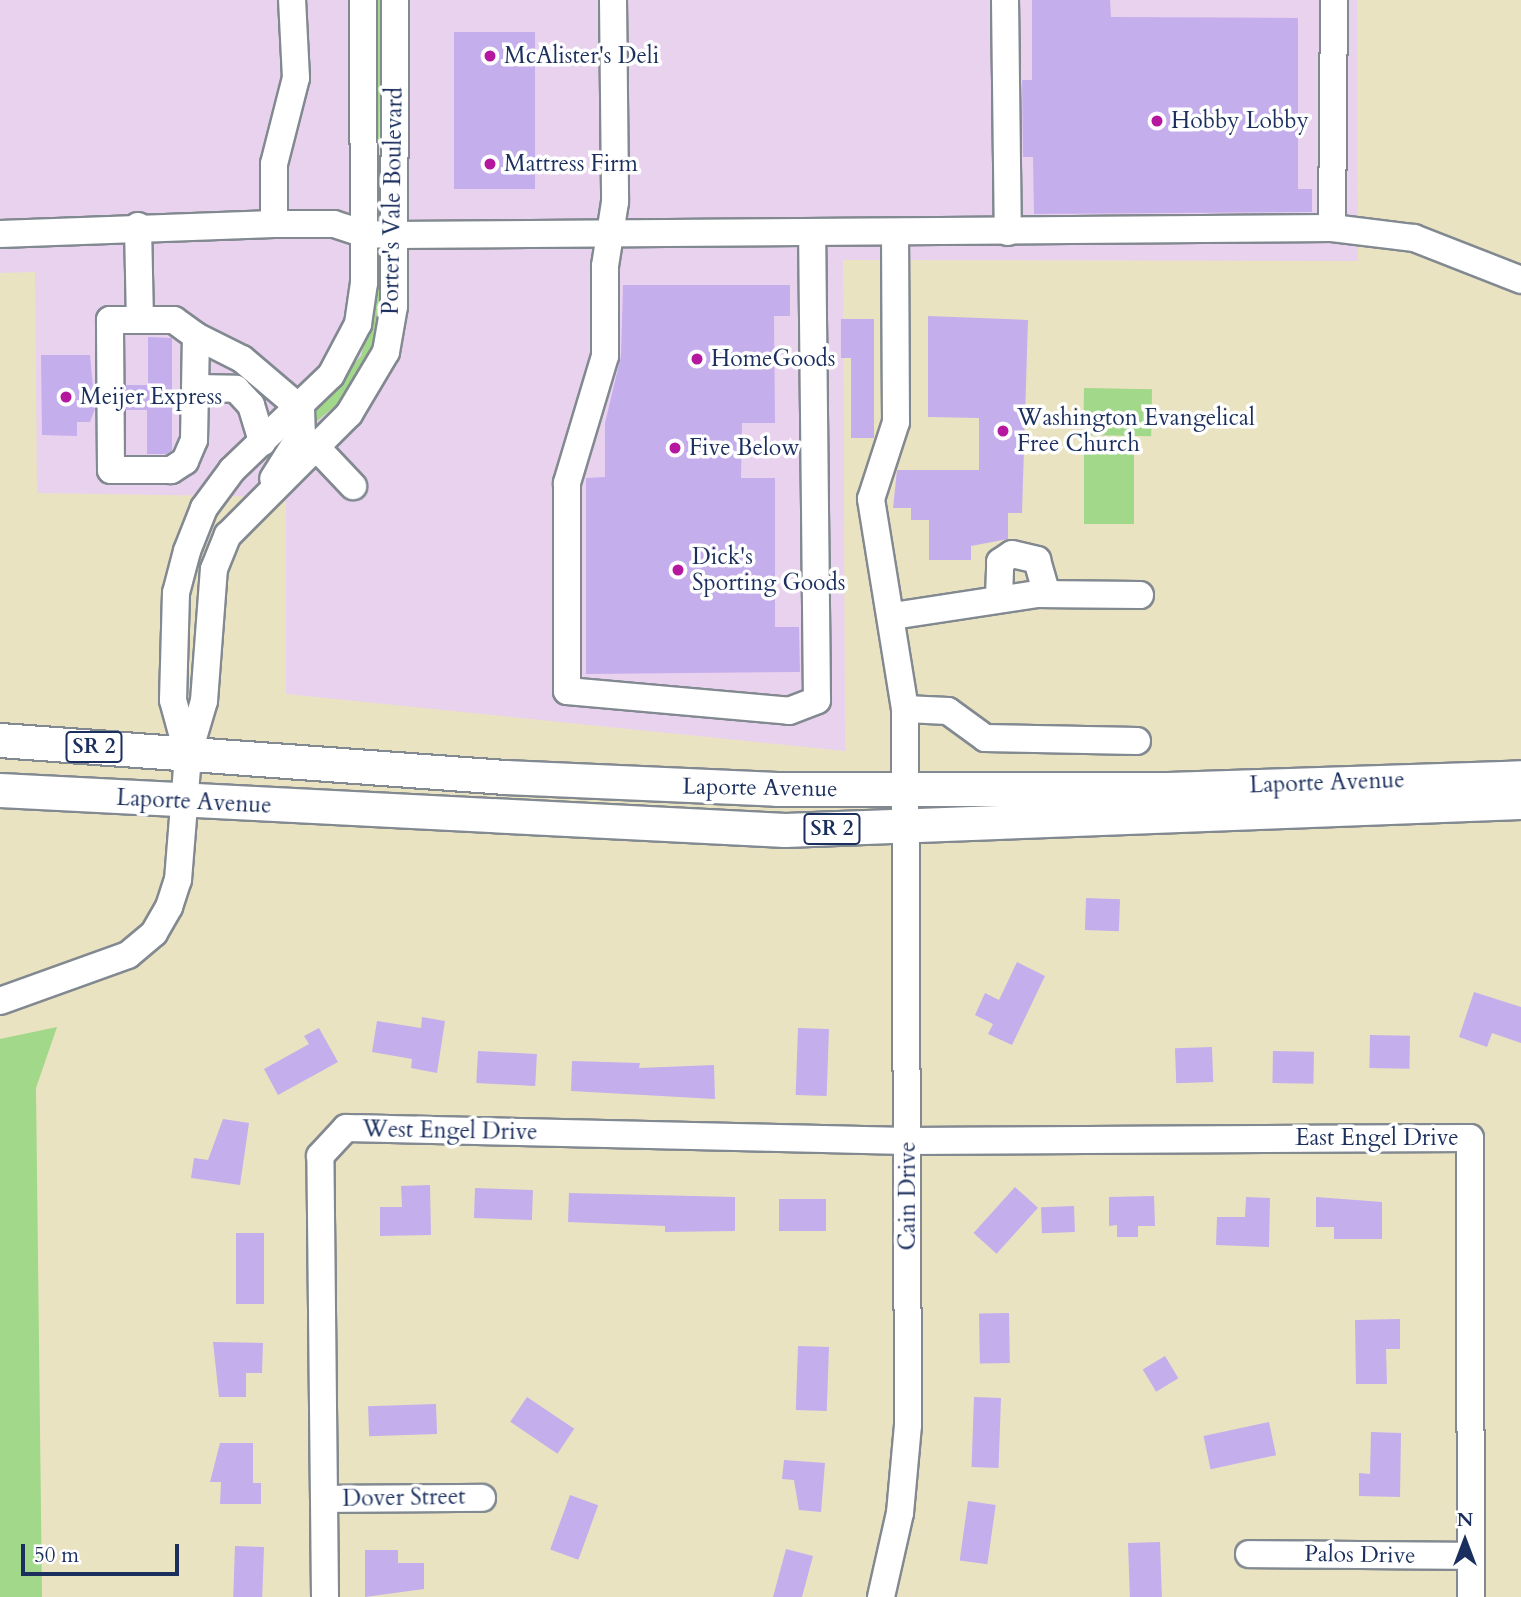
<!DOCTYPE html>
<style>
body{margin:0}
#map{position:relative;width:1521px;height:1597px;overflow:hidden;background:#eae3c2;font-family:Cardo,serif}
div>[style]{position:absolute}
.built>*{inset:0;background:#e8d2ee}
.green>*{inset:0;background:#a1d889;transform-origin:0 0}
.building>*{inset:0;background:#c5aeec;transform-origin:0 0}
.roads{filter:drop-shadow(2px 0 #828990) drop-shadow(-2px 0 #828990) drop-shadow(0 2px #828990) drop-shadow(0 -2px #828990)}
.minor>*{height:26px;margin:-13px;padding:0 13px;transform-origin:13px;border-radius:13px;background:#fff}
.major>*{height:33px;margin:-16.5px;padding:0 16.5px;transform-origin:16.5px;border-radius:16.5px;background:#fff}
.dots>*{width:19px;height:19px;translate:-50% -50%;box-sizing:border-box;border:4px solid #fff;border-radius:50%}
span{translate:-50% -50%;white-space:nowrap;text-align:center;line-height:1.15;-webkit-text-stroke:7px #fff;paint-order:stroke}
.shield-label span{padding:2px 5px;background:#fff;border:2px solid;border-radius:5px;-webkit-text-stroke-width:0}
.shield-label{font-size:21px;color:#1b2f5e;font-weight:700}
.poi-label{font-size:23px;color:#1b2f5e}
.left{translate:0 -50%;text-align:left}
.street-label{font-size:23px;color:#1b2f5e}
.north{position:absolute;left:1430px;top:1506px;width:70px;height:70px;-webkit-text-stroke:5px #fff;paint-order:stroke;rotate:0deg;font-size:19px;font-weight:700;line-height:28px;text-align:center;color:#1b2f5e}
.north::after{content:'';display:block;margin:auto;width:24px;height:32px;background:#1b2f5e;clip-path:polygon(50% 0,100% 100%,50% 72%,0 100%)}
.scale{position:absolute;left:21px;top:1544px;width:158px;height:32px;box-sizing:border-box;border:4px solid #1b2f5e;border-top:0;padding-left:9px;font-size:21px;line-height:24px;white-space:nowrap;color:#1b2f5e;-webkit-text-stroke:5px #fff;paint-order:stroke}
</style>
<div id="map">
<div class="built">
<i style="clip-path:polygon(0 0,1357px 0,1358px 261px,843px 260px,845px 751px,286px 694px,286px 497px,37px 493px,35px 272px,0 273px)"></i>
</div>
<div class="green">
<i style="clip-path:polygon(374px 0,382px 0,378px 181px,376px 181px)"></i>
<i style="clip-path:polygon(380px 282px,379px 322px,368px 358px,342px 400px,316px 422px,316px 405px,361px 356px)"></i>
<i style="left:1084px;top:388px;width:68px;height:47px;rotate:1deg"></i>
<i style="left:1084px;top:447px;width:50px;height:77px"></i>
<i style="clip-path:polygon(57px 1027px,36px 1088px,42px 1597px,0 1597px,0 1039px)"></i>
</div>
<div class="building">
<i style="clip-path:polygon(1032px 0,1110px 0,1111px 17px,1298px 18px,1298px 189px,1312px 189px,1312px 212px,1034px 214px,1033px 157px,1023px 157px,1022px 80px,1032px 80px)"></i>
<i style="left:454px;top:32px;width:81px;height:157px"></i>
<i style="clip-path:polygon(623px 285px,790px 285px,790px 316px,774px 316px,775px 423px,742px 423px,741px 478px,775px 478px,775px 627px,799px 627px,800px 672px,586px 674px,586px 478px,605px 477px,605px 423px,621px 356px)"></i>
<i style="clip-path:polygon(928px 316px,1028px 320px,1022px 513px,1008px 513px,1008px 539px,971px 546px,971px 560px,929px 560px,929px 520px,911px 520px,911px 508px,893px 508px,897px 470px,979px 470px,979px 418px,928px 417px)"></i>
<i style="clip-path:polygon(841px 319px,874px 319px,874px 438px,851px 438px,851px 358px,841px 358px)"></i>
<i style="clip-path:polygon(148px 337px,172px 338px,172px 450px,166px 454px,147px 454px,147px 410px,126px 410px,126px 385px,148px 385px)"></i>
<i style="clip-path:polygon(41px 355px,90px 355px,95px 409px,90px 422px,77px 422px,77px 436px,42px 435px)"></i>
<i style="left:1086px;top:898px;width:34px;height:32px;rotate:2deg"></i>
<i style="clip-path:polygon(1017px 962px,1045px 976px,1012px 1045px,988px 1034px,993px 1024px,975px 1015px,985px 993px,999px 1000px)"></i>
<i style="clip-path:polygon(1474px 992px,1521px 1007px,1521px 1043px,1492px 1033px,1487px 1047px,1459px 1037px)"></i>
<i style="clip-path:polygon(422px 1017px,445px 1021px,437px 1073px,411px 1068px,412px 1059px,372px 1052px,377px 1021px,421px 1028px)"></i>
<i style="clip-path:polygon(319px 1028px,338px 1062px,278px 1095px,264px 1069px,309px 1044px,304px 1036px)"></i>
<i style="left:798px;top:1028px;width:31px;height:67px;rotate:2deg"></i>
<i style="left:1370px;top:1035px;width:40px;height:33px;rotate:1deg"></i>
<i style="left:1212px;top:1047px;width:35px;height:37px;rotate:88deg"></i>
<i style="left:478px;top:1051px;width:59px;height:32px;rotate:3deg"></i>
<i style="left:1273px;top:1051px;width:41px;height:32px;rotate:1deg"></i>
<i style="clip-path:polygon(572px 1061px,640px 1063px,639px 1068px,714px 1065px,715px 1099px,571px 1091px)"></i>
<i style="clip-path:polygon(223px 1119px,249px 1123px,240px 1185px,191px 1178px,194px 1158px,208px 1160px)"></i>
<i style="clip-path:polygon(430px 1185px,431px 1235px,380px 1236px,380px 1207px,402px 1207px,401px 1186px)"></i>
<i style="left:1015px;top:1187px;width:31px;height:62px;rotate:42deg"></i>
<i style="left:475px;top:1188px;width:58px;height:30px;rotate:2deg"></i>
<i style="clip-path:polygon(569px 1193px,735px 1197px,735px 1231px,665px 1232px,665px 1226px,568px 1222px)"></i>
<i style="clip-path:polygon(1154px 1196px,1155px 1226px,1138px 1226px,1138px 1237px,1117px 1237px,1117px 1225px,1109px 1226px,1109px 1197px)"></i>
<i style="clip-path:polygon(1246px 1197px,1270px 1198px,1269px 1247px,1216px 1245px,1217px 1217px,1245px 1217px)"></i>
<i style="clip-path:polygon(1316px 1197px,1382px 1202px,1382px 1239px,1334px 1239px,1334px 1227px,1316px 1227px)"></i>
<i style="left:779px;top:1199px;width:47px;height:32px"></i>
<i style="left:1074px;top:1206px;width:26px;height:33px;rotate:88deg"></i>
<i style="left:236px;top:1233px;width:28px;height:71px"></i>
<i style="left:1009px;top:1313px;width:50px;height:30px;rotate:89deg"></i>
<i style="clip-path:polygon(1400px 1319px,1400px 1349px,1386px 1349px,1387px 1384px,1356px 1384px,1355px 1320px)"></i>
<i style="clip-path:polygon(213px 1342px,263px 1343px,262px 1373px,246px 1373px,246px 1397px,219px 1397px)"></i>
<i style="left:798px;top:1346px;width:31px;height:64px;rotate:2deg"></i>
<i style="left:1165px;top:1356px;width:26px;height:26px;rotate:59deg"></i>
<i style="left:527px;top:1397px;width:57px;height:30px;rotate:34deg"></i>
<i style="left:974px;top:1397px;width:27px;height:70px;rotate:2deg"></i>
<i style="left:436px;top:1404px;width:30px;height:68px;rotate:88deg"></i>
<i style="left:1269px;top:1422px;width:34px;height:67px;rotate:78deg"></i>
<i style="clip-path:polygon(1371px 1432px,1401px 1433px,1400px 1497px,1359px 1496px,1359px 1473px,1370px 1474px)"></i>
<i style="clip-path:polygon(220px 1443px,253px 1443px,253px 1483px,261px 1483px,261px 1504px,220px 1504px,221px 1482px,210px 1482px)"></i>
<i style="clip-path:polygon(784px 1460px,825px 1463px,821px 1512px,799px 1510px,794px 1480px,782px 1479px)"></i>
<i style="left:570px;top:1495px;width:30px;height:58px;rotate:20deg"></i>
<i style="left:968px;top:1501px;width:28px;height:60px;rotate:8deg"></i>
<i style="left:1160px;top:1542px;width:55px;height:32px;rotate:88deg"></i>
<i style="left:235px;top:1546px;width:29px;height:51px;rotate:2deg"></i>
<i style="clip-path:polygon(786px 1549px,813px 1556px,802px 1597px,773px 1597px)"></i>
<i style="clip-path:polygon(365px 1550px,398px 1550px,398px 1563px,424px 1563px,424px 1589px,365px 1597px)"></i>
</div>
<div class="roads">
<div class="minor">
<i style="left:613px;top:0;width:202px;rotate:89.4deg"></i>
<i style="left:615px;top:202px;width:65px;rotate:98.9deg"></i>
<i style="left:605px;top:266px;width:90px;rotate:90deg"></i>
<i style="left:605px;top:356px;width:133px;rotate:106.7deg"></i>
<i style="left:567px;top:483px;width:208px;rotate:90deg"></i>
<i style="left:567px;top:691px;width:223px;rotate:5.1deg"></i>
<i style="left:789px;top:711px;width:30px;rotate:-21deg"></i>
<i style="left:817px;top:700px;width:467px;rotate:-90.6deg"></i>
<i style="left:1005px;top:0;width:232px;rotate:89.3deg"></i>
<i style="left:274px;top:224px;width:60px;rotate:-90deg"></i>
<i style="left:274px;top:164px;width:89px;rotate:-75.7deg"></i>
<i style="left:296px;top:78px;width:78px;rotate:-92.9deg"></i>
<i style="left:138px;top:226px;width:93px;rotate:88.8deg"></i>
<i style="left:1332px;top:228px;width:228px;rotate:-89.5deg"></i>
<i style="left:0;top:234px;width:274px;rotate:-2.1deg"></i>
<i style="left:274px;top:224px;width:60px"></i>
<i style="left:334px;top:224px;width:32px;rotate:18deg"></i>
<i style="left:364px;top:234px;width:31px;rotate:2deg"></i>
<i style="left:395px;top:235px;width:937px;rotate:-0.43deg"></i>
<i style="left:1332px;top:228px;width:83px;rotate:7deg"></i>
<i style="left:1414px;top:238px;width:115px;rotate:21.4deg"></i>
<i style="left:110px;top:320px;width:64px"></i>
<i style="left:174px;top:320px;width:27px;rotate:36deg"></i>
<i style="left:196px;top:336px;width:104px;rotate:91.1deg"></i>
<i style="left:194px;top:440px;width:23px;rotate:113deg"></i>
<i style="left:185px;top:461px;width:17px;rotate:147deg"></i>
<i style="left:171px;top:470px;width:60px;rotate:180deg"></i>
<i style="left:111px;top:470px;width:150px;rotate:-90.4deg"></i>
<i style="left:196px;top:336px;width:51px;rotate:26.6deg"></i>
<i style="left:242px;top:359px;width:77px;rotate:40.3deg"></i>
<i style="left:301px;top:409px;width:24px;rotate:88deg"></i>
<i style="left:302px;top:433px;width:54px;rotate:122.2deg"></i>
<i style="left:197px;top:388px;width:39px;rotate:1deg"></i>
<i style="left:236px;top:389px;width:22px;rotate:47deg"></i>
<i style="left:251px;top:405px;width:39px;rotate:73deg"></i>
<i style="left:316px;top:447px;width:54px;rotate:46.5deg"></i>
<i style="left:999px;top:598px;width:36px;rotate:-88deg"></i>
<i style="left:1000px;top:562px;width:14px;rotate:-34deg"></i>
<i style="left:1012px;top:554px;width:26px;rotate:13deg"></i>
<i style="left:1037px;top:560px;width:35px;rotate:74deg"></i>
<i style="left:893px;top:616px;width:145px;rotate:-8.7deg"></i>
<i style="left:1036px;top:594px;width:104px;rotate:0.6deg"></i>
<i style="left:905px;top:709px;width:43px;rotate:2.7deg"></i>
<i style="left:948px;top:711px;width:46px;rotate:36.1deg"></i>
<i style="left:985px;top:738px;width:152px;rotate:1.1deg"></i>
<i style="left:188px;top:755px;width:57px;rotate:-105.3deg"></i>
<i style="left:173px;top:700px;width:107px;rotate:-88.4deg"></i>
<i style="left:176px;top:593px;width:43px;rotate:-75.3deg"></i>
<i style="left:187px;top:551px;width:46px;rotate:-68.4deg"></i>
<i style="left:204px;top:508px;width:47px;rotate:-53.6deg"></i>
<i style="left:232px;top:470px;width:137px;rotate:-43.8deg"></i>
<i style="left:331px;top:375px;width:58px;rotate:-62.1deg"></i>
<i style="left:358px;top:324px;width:41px;rotate:-81.7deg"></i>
<i style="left:364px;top:283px;width:283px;rotate:-90.2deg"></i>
<i style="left:0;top:1001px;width:136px;rotate:-19.8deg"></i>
<i style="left:128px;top:955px;width:34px;rotate:-40deg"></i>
<i style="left:154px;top:933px;width:30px;rotate:-60deg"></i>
<i style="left:169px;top:907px;width:28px;rotate:-72deg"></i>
<i style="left:178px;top:880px;width:125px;rotate:-85.4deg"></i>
<i style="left:188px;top:755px;width:56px;rotate:-73.5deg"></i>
<i style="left:204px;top:701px;width:132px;rotate:-85.7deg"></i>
<i style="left:214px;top:569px;width:37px;rotate:-68deg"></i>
<i style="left:228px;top:535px;width:171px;rotate:-45deg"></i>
<i style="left:349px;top:414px;width:72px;rotate:-59.2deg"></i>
<i style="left:386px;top:352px;width:47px;rotate:-80.1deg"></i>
<i style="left:394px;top:306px;width:306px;rotate:-89.8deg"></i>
<i style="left:326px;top:1499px;width:156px;rotate:-0.4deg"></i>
<i style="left:1249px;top:1554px;width:222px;rotate:0.5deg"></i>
<i style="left:325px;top:1597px;width:441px;rotate:-90.6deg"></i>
<i style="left:320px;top:1156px;width:38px;rotate:-47deg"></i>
<i style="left:346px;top:1128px;width:561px;rotate:1.33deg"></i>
<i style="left:907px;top:1141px;width:563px;rotate:-0.31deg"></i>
<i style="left:1470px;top:1138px;width:459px;rotate:89.9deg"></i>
<i style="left:881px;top:1597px;width:86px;rotate:-77.3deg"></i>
<i style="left:900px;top:1513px;width:88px;rotate:-84.8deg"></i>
<i style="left:908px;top:1425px;width:716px;rotate:-90.24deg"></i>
<i style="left:905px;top:709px;width:213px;rotate:-99.2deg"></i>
<i style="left:871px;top:499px;width:81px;rotate:-72deg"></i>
<i style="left:896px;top:422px;width:190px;rotate:-90.3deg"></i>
</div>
<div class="major">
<i style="left:0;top:740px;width:506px;rotate:4.19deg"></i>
<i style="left:505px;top:777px;width:272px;rotate:2.5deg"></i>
<i style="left:777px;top:789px;width:391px"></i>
<i style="left:1168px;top:789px;width:353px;rotate:-1.9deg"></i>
<i style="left:0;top:790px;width:786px;rotate:2.92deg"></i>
<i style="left:785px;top:830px;width:737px;rotate:-2.18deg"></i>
</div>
</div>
<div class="dots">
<i style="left:490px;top:56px;background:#b5179e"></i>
<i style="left:1157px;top:121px;background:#b5179e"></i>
<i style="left:490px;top:164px;background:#b5179e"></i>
<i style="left:697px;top:359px;background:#b5179e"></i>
<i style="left:66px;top:397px;background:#b5179e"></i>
<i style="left:1003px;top:431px;background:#b5179e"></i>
<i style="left:675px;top:448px;background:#b5179e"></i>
<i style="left:678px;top:570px;background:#b5179e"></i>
</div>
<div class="shield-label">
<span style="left:94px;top:747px">SR 2</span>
<span style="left:832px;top:829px">SR 2</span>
</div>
<div class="poi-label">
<span class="left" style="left:504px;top:56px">McAlister's Deli</span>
<span class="left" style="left:1171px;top:121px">Hobby Lobby</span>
<span class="left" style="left:504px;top:164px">Mattress Firm</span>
<span class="left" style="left:711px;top:359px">HomeGoods</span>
<span class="left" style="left:80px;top:397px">Meijer Express</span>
<span class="left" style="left:1017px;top:431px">Washington Evangelical<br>Free Church</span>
<span class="left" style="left:689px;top:448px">Five Below</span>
<span class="left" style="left:692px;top:570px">Dick's<br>Sporting Goods</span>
</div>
<div class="street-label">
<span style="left:393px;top:201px;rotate:-89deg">Porter's Vale Boulevard</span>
<span style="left:1327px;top:783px;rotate:-2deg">Laporte Avenue</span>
<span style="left:760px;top:788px;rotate:1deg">Laporte Avenue</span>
<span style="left:194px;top:802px;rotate:3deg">Laporte Avenue</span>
<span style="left:450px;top:1131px;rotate:1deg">West Engel Drive</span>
<span style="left:1377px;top:1138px">East Engel Drive</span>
<span style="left:908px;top:1196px;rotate:-90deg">Cain Drive</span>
<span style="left:404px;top:1498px;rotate:-1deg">Dover Street</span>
<span style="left:1360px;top:1555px;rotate:1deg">Palos Drive</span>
</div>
<div class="north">N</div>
<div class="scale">50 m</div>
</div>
